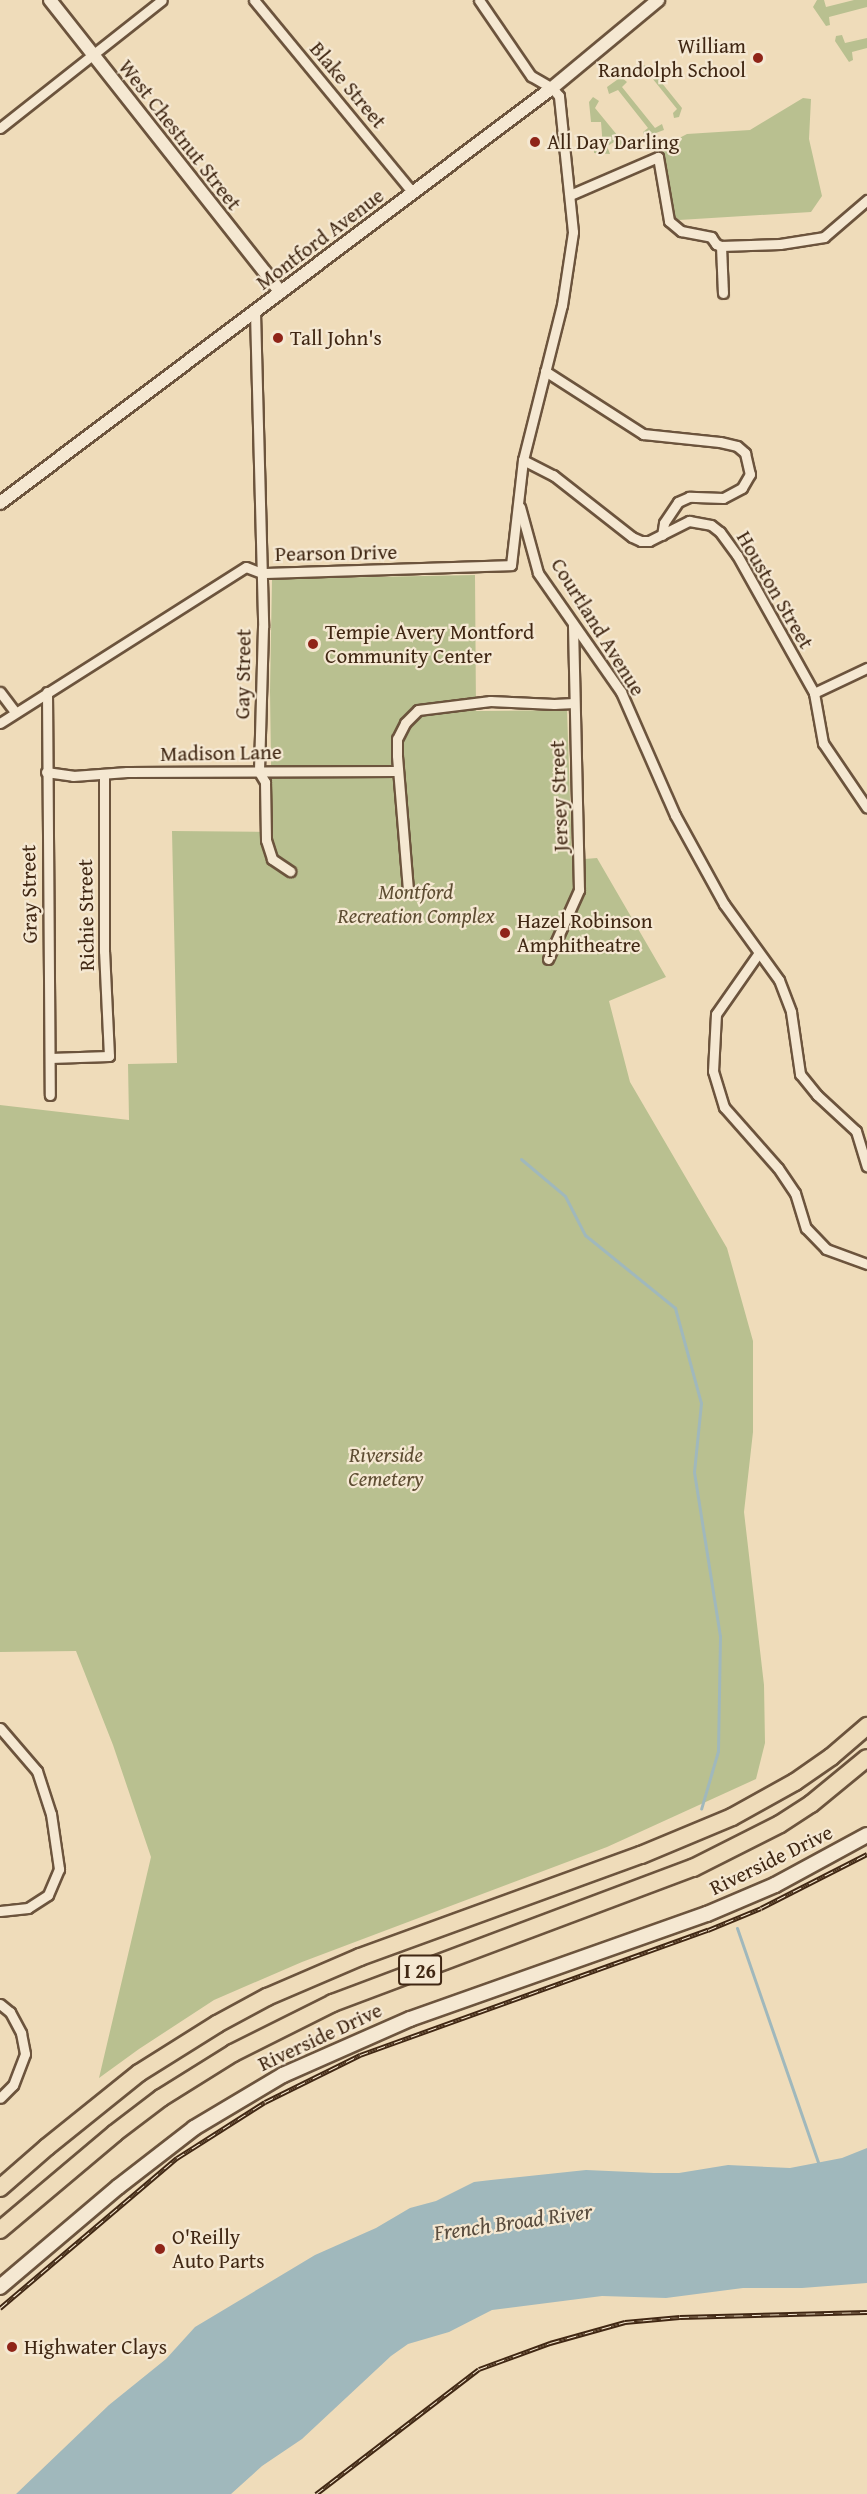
<!DOCTYPE html>
<style>
body{margin:0}
#map{position:relative;width:867px;height:2494px;overflow:hidden;background:#efdcba;font-family:"Gentium Book Plus",serif}
div>[style]{position:absolute}
.green>*{inset:0;background:#b9c090}
.water>*{inset:0;background:#a0b8bc}
.stream>*{height:3px;margin:-1.5px;padding:0 1.5px;transform-origin:1.5px;border-radius:1.5px;background:#a0b8bc}
.roads{filter:drop-shadow(2px 0 #6c543d) drop-shadow(-2px 0 #6c543d) drop-shadow(0 2px #6c543d) drop-shadow(0 -2px #6c543d)}
.minor>*{height:9px;margin:-4.5px;padding:0 4.5px;transform-origin:4.5px;border-radius:4.5px;background:#f5e8d2}
.tertiary>*{height:12px;margin:-6px;padding:0 6px;transform-origin:6px;border-radius:6px;background:#f5e8d2}
.secondary>*{height:14px;margin:-7px;padding:0 7px;transform-origin:7px;border-radius:7px;background:#f5e8d2}
.motorway>*{height:16px;margin:-8px;padding:0 8px;transform-origin:8px;border-radius:8px;background:#efdcba}
.rail>*{height:5px;margin-top:-2.5px;transform-origin:0;background:repeating-linear-gradient(90deg,#f5e8d2 0 9px,#402713 0 18px);box-sizing:border-box;border-block:2px solid #402713}
.dots>*{width:16px;height:16px;translate:-50% -50%;box-sizing:border-box;border:3px solid #f5e8d2;border-radius:50%}
span{translate:-50% -50%;white-space:nowrap;text-align:center;line-height:1.15;-webkit-text-stroke:4.5px #f5e8d2;paint-order:stroke}
.shield-label span{padding:2px 4px;background:#f5e8d2;border:2px solid;border-radius:4px;-webkit-text-stroke-width:0}
.shield-label{font-size:20px;color:#402713;font-weight:700}
.poi-label{font-size:21px;color:#402713}
.right{translate:-100% -50%;text-align:right}
.left{translate:0 -50%;text-align:left}
.street-label{font-size:21px;color:#402713}
.park-label{font-size:21px;color:#5e4d32;font-style:italic}
.water-label{font-size:22px;color:#584b3d;font-style:italic}
</style>
<div id="map">
<div class="green">
<i style="clip-path:polygon(817px 0,824px 0,826px 7px,854px 0,867px 0,867px 7px,829px 17px,830px 25px,826px 26px,813px 7px)"></i>
<i style="clip-path:polygon(842px 35px,845px 43px,867px 38px,867px 48px,852px 52px,853px 60px,849px 62px,835px 41px,836px 36px)"></i>
<i style="clip-path:polygon(640px 64px,649px 67px,682px 108px,679px 117px,674px 118px,673px 113px,677px 109px,644px 68px,638px 72px,635px 70px)"></i>
<i style="clip-path:polygon(621px 77px,627px 82px,622px 87px,655px 128px,662px 124px,664px 130px,645px 137px,643px 132px,648px 128px,618px 90px,609px 94px,607px 87px)"></i>
<i style="clip-path:polygon(593px 97px,599px 101px,595px 108px,622px 141px,630px 138px,632px 145px,622px 148px,618px 140px,607px 146px,610px 154px,594px 153px,594px 150px,603px 148px,601px 122px,591px 122px,589px 102px)"></i>
<i style="clip-path:polygon(803px 98px,811px 99px,809px 139px,822px 196px,811px 212px,679px 220px,674px 216px,662px 147px,687px 134px,750px 130px)"></i>
<i style="clip-path:polygon(475px 575px,476px 711px,567px 710px,572px 860px,597px 858px,666px 977px,609px 1001px,630px 1082px,727px 1248px,753px 1341px,753px 1432px,744px 1512px,764px 1685px,765px 1743px,756px 1779px,607px 1847px,302px 1962px,214px 2000px,139px 2049px,99px 2078px,151px 1857px,113px 1745px,76px 1651px,0 1652px,0 1105px,129px 1120px,128px 1064px,177px 1063px,172px 831px,272px 832px,270px 691px,272px 579px)"></i>
</div>
<div class="water">
<i style="clip-path:polygon(867px 2148px,867px 2283px,802px 2288px,743px 2288px,666px 2298px,602px 2296px,492px 2310px,449px 2332px,408px 2344px,391px 2356px,302px 2439px,262px 2466px,231px 2494px,16px 2494px,109px 2405px,166px 2359px,195px 2327px,315px 2255px,376px 2228px,410px 2208px,436px 2201px,474px 2182px,491px 2180px,586px 2170px,654px 2173px,679px 2173px,728px 2165px,790px 2168px,842px 2158px)"></i>
</div>
<div class="stream">
<i style="left:521px;top:1159px;width:57px;rotate:40.1deg"></i>
<i style="left:565px;top:1196px;width:44px;rotate:62.9deg"></i>
<i style="left:585px;top:1235px;width:116px;rotate:39deg"></i>
<i style="left:675px;top:1308px;width:98px;rotate:74.7deg"></i>
<i style="left:701px;top:1403px;width:69px;rotate:95.8deg"></i>
<i style="left:694px;top:1472px;width:166px;rotate:81deg"></i>
<i style="left:720px;top:1636px;width:115px;rotate:91deg"></i>
<i style="left:718px;top:1751px;width:60px;rotate:106.3deg"></i>
<i style="left:737px;top:1928px;width:251px;rotate:70.9deg"></i>
</div>
<div class="roads">
<div class="minor">
<i style="left:254px;top:0;width:250px;rotate:50.5deg"></i>
<i style="left:0;top:128px;width:206px;rotate:-38.3deg"></i>
<i style="left:570px;top:195px;width:96px;rotate:-23.4deg"></i>
<i style="left:658px;top:157px;width:65px;rotate:80.2deg"></i>
<i style="left:669px;top:221px;width:16px;rotate:40deg"></i>
<i style="left:681px;top:231px;width:31px;rotate:11deg"></i>
<i style="left:711px;top:237px;width:9px;rotate:54deg"></i>
<i style="left:716px;top:244px;width:5px;rotate:22deg"></i>
<i style="left:721px;top:246px;width:59px;rotate:-1.9deg"></i>
<i style="left:780px;top:244px;width:45px;rotate:-9deg"></i>
<i style="left:824px;top:237px;width:57px;rotate:-40.7deg"></i>
<i style="left:721px;top:246px;width:47px;rotate:87.6deg"></i>
<i style="left:255px;top:312px;width:315px;rotate:88.5deg"></i>
<i style="left:263px;top:627px;width:145px;rotate:91.6deg"></i>
<i style="left:259px;top:772px;width:12px;rotate:59deg"></i>
<i style="left:265px;top:782px;width:58px;rotate:89deg"></i>
<i style="left:266px;top:840px;width:20px;rotate:72deg"></i>
<i style="left:272px;top:859px;width:22px;rotate:34deg"></i>
<i style="left:545px;top:371px;width:117px;rotate:32.7deg"></i>
<i style="left:643px;top:434px;width:77px;rotate:5.9deg"></i>
<i style="left:720px;top:442px;width:17px;rotate:13deg"></i>
<i style="left:737px;top:446px;width:11px;rotate:41deg"></i>
<i style="left:745px;top:453px;width:22px;rotate:77deg"></i>
<i style="left:750px;top:474px;width:16px;rotate:120deg"></i>
<i style="left:742px;top:488px;width:21px;rotate:152deg"></i>
<i style="left:723px;top:498px;width:34px;rotate:-178deg"></i>
<i style="left:689px;top:497px;width:12px;rotate:156deg"></i>
<i style="left:678px;top:502px;width:25px;rotate:124deg"></i>
<i style="left:664px;top:523px;width:12px;rotate:99deg"></i>
<i style="left:523px;top:460px;width:34px;rotate:27deg"></i>
<i style="left:553px;top:475px;width:100px;rotate:38.1deg"></i>
<i style="left:632px;top:537px;width:10px;rotate:24deg"></i>
<i style="left:641px;top:541px;width:8px"></i>
<i style="left:649px;top:541px;width:45px;rotate:-26.6deg"></i>
<i style="left:689px;top:521px;width:22px;rotate:10deg"></i>
<i style="left:711px;top:525px;width:11px;rotate:38deg"></i>
<i style="left:720px;top:532px;width:29px;rotate:54deg"></i>
<i style="left:737px;top:555px;width:158px;rotate:60.8deg"></i>
<i style="left:814px;top:693px;width:51px;rotate:79.8deg"></i>
<i style="left:823px;top:743px;width:78px;rotate:55.9deg"></i>
<i style="left:520px;top:507px;width:68px;rotate:74.7deg"></i>
<i style="left:538px;top:573px;width:145px;rotate:55.1deg"></i>
<i style="left:621px;top:692px;width:134px;rotate:66.3deg"></i>
<i style="left:675px;top:815px;width:102px;rotate:61.2deg"></i>
<i style="left:724px;top:904px;width:94px;rotate:54.1deg"></i>
<i style="left:779px;top:980px;width:34px;rotate:69deg"></i>
<i style="left:791px;top:1012px;width:63px;rotate:81.7deg"></i>
<i style="left:800px;top:1074px;width:27px;rotate:51deg"></i>
<i style="left:817px;top:1095px;width:53px;rotate:42.7deg"></i>
<i style="left:856px;top:1131px;width:37px;rotate:73deg"></i>
<i style="left:0;top:692px;width:25px;rotate:53deg"></i>
<i style="left:47px;top:692px;width:403px;rotate:89.6deg"></i>
<i style="left:814px;top:693px;width:59px;rotate:-25.3deg"></i>
<i style="left:0;top:723px;width:291px;rotate:-32.4deg"></i>
<i style="left:246px;top:567px;width:17px;rotate:21deg"></i>
<i style="left:262px;top:573px;width:249px;rotate:-1.8deg"></i>
<i style="left:511px;top:565px;width:106px;rotate:-83.5deg"></i>
<i style="left:523px;top:460px;width:160px;rotate:-75.9deg"></i>
<i style="left:562px;top:305px;width:74px;rotate:-81.4deg"></i>
<i style="left:573px;top:232px;width:137px;rotate:-95.9deg"></i>
<i style="left:559px;top:96px;width:11px;rotate:-131deg"></i>
<i style="left:552px;top:88px;width:24px;rotate:-150deg"></i>
<i style="left:531px;top:76px;width:92px;rotate:-124.4deg"></i>
<i style="left:46px;top:772px;width:27px;rotate:8deg"></i>
<i style="left:73px;top:776px;width:54px;rotate:-4.2deg"></i>
<i style="left:127px;top:772px;width:271px;rotate:-0.2deg"></i>
<i style="left:408px;top:890px;width:135px;rotate:-94.7deg"></i>
<i style="left:397px;top:755px;width:16px;rotate:-90deg"></i>
<i style="left:397px;top:739px;width:18px;rotate:-63deg"></i>
<i style="left:405px;top:723px;width:18px;rotate:-45deg"></i>
<i style="left:418px;top:710px;width:73px;rotate:-7.1deg"></i>
<i style="left:490px;top:701px;width:64px;rotate:2.7deg"></i>
<i style="left:554px;top:704px;width:20px;rotate:-3deg"></i>
<i style="left:758px;top:954px;width:73px;rotate:125deg"></i>
<i style="left:716px;top:1014px;width:57px;rotate:93deg"></i>
<i style="left:713px;top:1071px;width:38px;rotate:73deg"></i>
<i style="left:724px;top:1107px;width:81px;rotate:48.5deg"></i>
<i style="left:778px;top:1168px;width:30px;rotate:56deg"></i>
<i style="left:795px;top:1193px;width:37px;rotate:73deg"></i>
<i style="left:806px;top:1228px;width:29px;rotate:46deg"></i>
<i style="left:826px;top:1249px;width:44px;rotate:20.1deg"></i>
<i style="left:548px;top:959px;width:76px;rotate:-65.8deg"></i>
<i style="left:579px;top:890px;width:266px;rotate:-91.3deg"></i>
<i style="left:50px;top:1058px;width:59px;rotate:-1.9deg"></i>
<i style="left:109px;top:1056px;width:105px;rotate:-92.7deg"></i>
<i style="left:104px;top:951px;width:177px;rotate:-90deg"></i>
<i style="left:0;top:1728px;width:57px;rotate:49.3deg"></i>
<i style="left:37px;top:1771px;width:45px;rotate:72deg"></i>
<i style="left:51px;top:1814px;width:56px;rotate:81.7deg"></i>
<i style="left:59px;top:1869px;width:28px;rotate:113deg"></i>
<i style="left:48px;top:1895px;width:24px;rotate:147deg"></i>
<i style="left:28px;top:1908px;width:28px;rotate:174deg"></i>
<i style="left:0;top:2004px;width:13px;rotate:39deg"></i>
<i style="left:10px;top:2012px;width:24px;rotate:62deg"></i>
<i style="left:21px;top:2033px;width:21px;rotate:79deg"></i>
<i style="left:25px;top:2054px;width:33px;rotate:111deg"></i>
<i style="left:13px;top:2085px;width:18px;rotate:135deg"></i>
</div>
<div class="tertiary">
<i style="left:50px;top:0;width:372px;rotate:51.7deg"></i>
<i style="left:0;top:503px;width:691px;rotate:-36.94deg"></i>
<i style="left:552px;top:88px;width:138px;rotate:-39.7deg"></i>
</div>
<div class="secondary">
<i style="left:0;top:2287px;width:155px;rotate:-40.3deg"></i>
<i style="left:118px;top:2187px;width:96px;rotate:-37.8deg"></i>
<i style="left:194px;top:2128px;width:104px;rotate:-30.8deg"></i>
<i style="left:283px;top:2075px;width:139px;rotate:-23.8deg"></i>
<i style="left:410px;top:2019px;width:315px;rotate:-19.5deg"></i>
<i style="left:707px;top:1914px;width:74px;rotate:-23.1deg"></i>
<i style="left:775px;top:1885px;width:105px;rotate:-28.5deg"></i>
</div>
<div class="motorway">
<i style="left:0;top:2188px;width:62px;rotate:-41.1deg"></i>
<i style="left:47px;top:2147px;width:118px;rotate:-38.8deg"></i>
<i style="left:139px;top:2073px;width:92px;rotate:-32.1deg"></i>
<i style="left:217px;top:2024px;width:57px;rotate:-28.4deg"></i>
<i style="left:267px;top:1997px;width:101px;rotate:-23.3deg"></i>
<i style="left:360px;top:1957px;width:299px;rotate:-20deg"></i>
<i style="left:641px;top:1855px;width:99px;rotate:-22.7deg"></i>
<i style="left:732px;top:1817px;width:72px;rotate:-29.1deg"></i>
<i style="left:795px;top:1782px;width:44px;rotate:-34.8deg"></i>
<i style="left:831px;top:1757px;width:48px;rotate:-40.7deg"></i>
<i style="left:0;top:2230px;width:150px;rotate:-40.1deg"></i>
<i style="left:115px;top:2133px;width:58px;rotate:-37.3deg"></i>
<i style="left:161px;top:2098px;width:85px;rotate:-32deg"></i>
<i style="left:233px;top:2053px;width:112px;rotate:-26.6deg"></i>
<i style="left:333px;top:2003px;width:384px;rotate:-20.6deg"></i>
<i style="left:693px;top:1868px;width:97px;rotate:-26.8deg"></i>
<i style="left:780px;top:1824px;width:37px;rotate:-33deg"></i>
<i style="left:811px;top:1804px;width:72px;rotate:-39.4deg"></i>
</div>
</div>
<div class="rail">
<i style="left:0;top:2308px;width:232px;rotate:-40.3deg"></i>
<i style="left:177px;top:2158px;width:104px;rotate:-32.5deg"></i>
<i style="left:265px;top:2102px;width:106px;rotate:-26.3deg"></i>
<i style="left:360px;top:2055px;width:370px;rotate:-19.8deg"></i>
<i style="left:708px;top:1930px;width:57px;rotate:-22.5deg"></i>
<i style="left:761px;top:1908px;width:119px;rotate:-27deg"></i>
<i style="left:316px;top:2494px;width:205px;rotate:-37.5deg"></i>
<i style="left:479px;top:2369px;width:76px;rotate:-20.1deg"></i>
<i style="left:550px;top:2343px;width:78px;rotate:-15.6deg"></i>
<i style="left:625px;top:2322px;width:55px;rotate:-5.2deg"></i>
<i style="left:680px;top:2317px;width:187px;rotate:-1.5deg"></i>
</div>
<div class="dots">
<i style="left:758px;top:58px;background:#8f2418"></i>
<i style="left:535px;top:142px;background:#8f2418"></i>
<i style="left:278px;top:338px;background:#8f2418"></i>
<i style="left:313px;top:644px;background:#8f2418"></i>
<i style="left:505px;top:933px;background:#8f2418"></i>
<i style="left:160px;top:2249px;background:#8f2418"></i>
<i style="left:12px;top:2347px;background:#8f2418"></i>
</div>
<div class="shield-label">
<span style="left:420px;top:1970px">I 26</span>
</div>
<div class="poi-label">
<span class="right" style="left:746px;top:58px">William<br>Randolph School</span>
<span class="left" style="left:547px;top:142px">All Day Darling</span>
<span class="left" style="left:290px;top:338px">Tall John's</span>
<span class="left" style="left:325px;top:644px">Tempie Avery Montford<br>Community Center</span>
<span class="left" style="left:517px;top:933px">Hazel Robinson<br>Amphitheatre</span>
<span class="left" style="left:172px;top:2249px">O'Reilly<br>Auto Parts</span>
<span class="left" style="left:24px;top:2347px">Highwater Clays</span>
</div>
<div class="street-label">
<span style="left:348px;top:85px;rotate:50deg">Blake Street</span>
<span style="left:180px;top:135px;rotate:52deg">West Chestnut Street</span>
<span style="left:320px;top:239px;rotate:-37deg">Montford Avenue</span>
<span style="left:336px;top:553px;rotate:-1deg">Pearson Drive</span>
<span style="left:775px;top:590px;rotate:60deg">Houston Street</span>
<span style="left:598px;top:627px;rotate:58deg">Courtland Avenue</span>
<span style="left:243px;top:674px;rotate:-89deg">Gay Street</span>
<span style="left:221px;top:753px;rotate:-1deg">Madison Lane</span>
<span style="left:559px;top:796px;rotate:-92deg">Jersey Street</span>
<span style="left:29px;top:894px;rotate:-91deg">Gray Street</span>
<span style="left:86px;top:915px;rotate:-91deg">Richie Street</span>
<span style="left:771px;top:1860px;rotate:-26deg">Riverside Drive</span>
<span style="left:320px;top:2037px;rotate:-25deg">Riverside Drive</span>
</div>
<div class="park-label">
<span style="left:416px;top:904px">Montford<br>Recreation Complex</span>
<span style="left:386px;top:1467px">Riverside<br>Cemetery</span>
</div>
<div class="water-label">
<span style="left:513px;top:2222px;rotate:-8deg">French Broad River</span>
</div>
</div>
